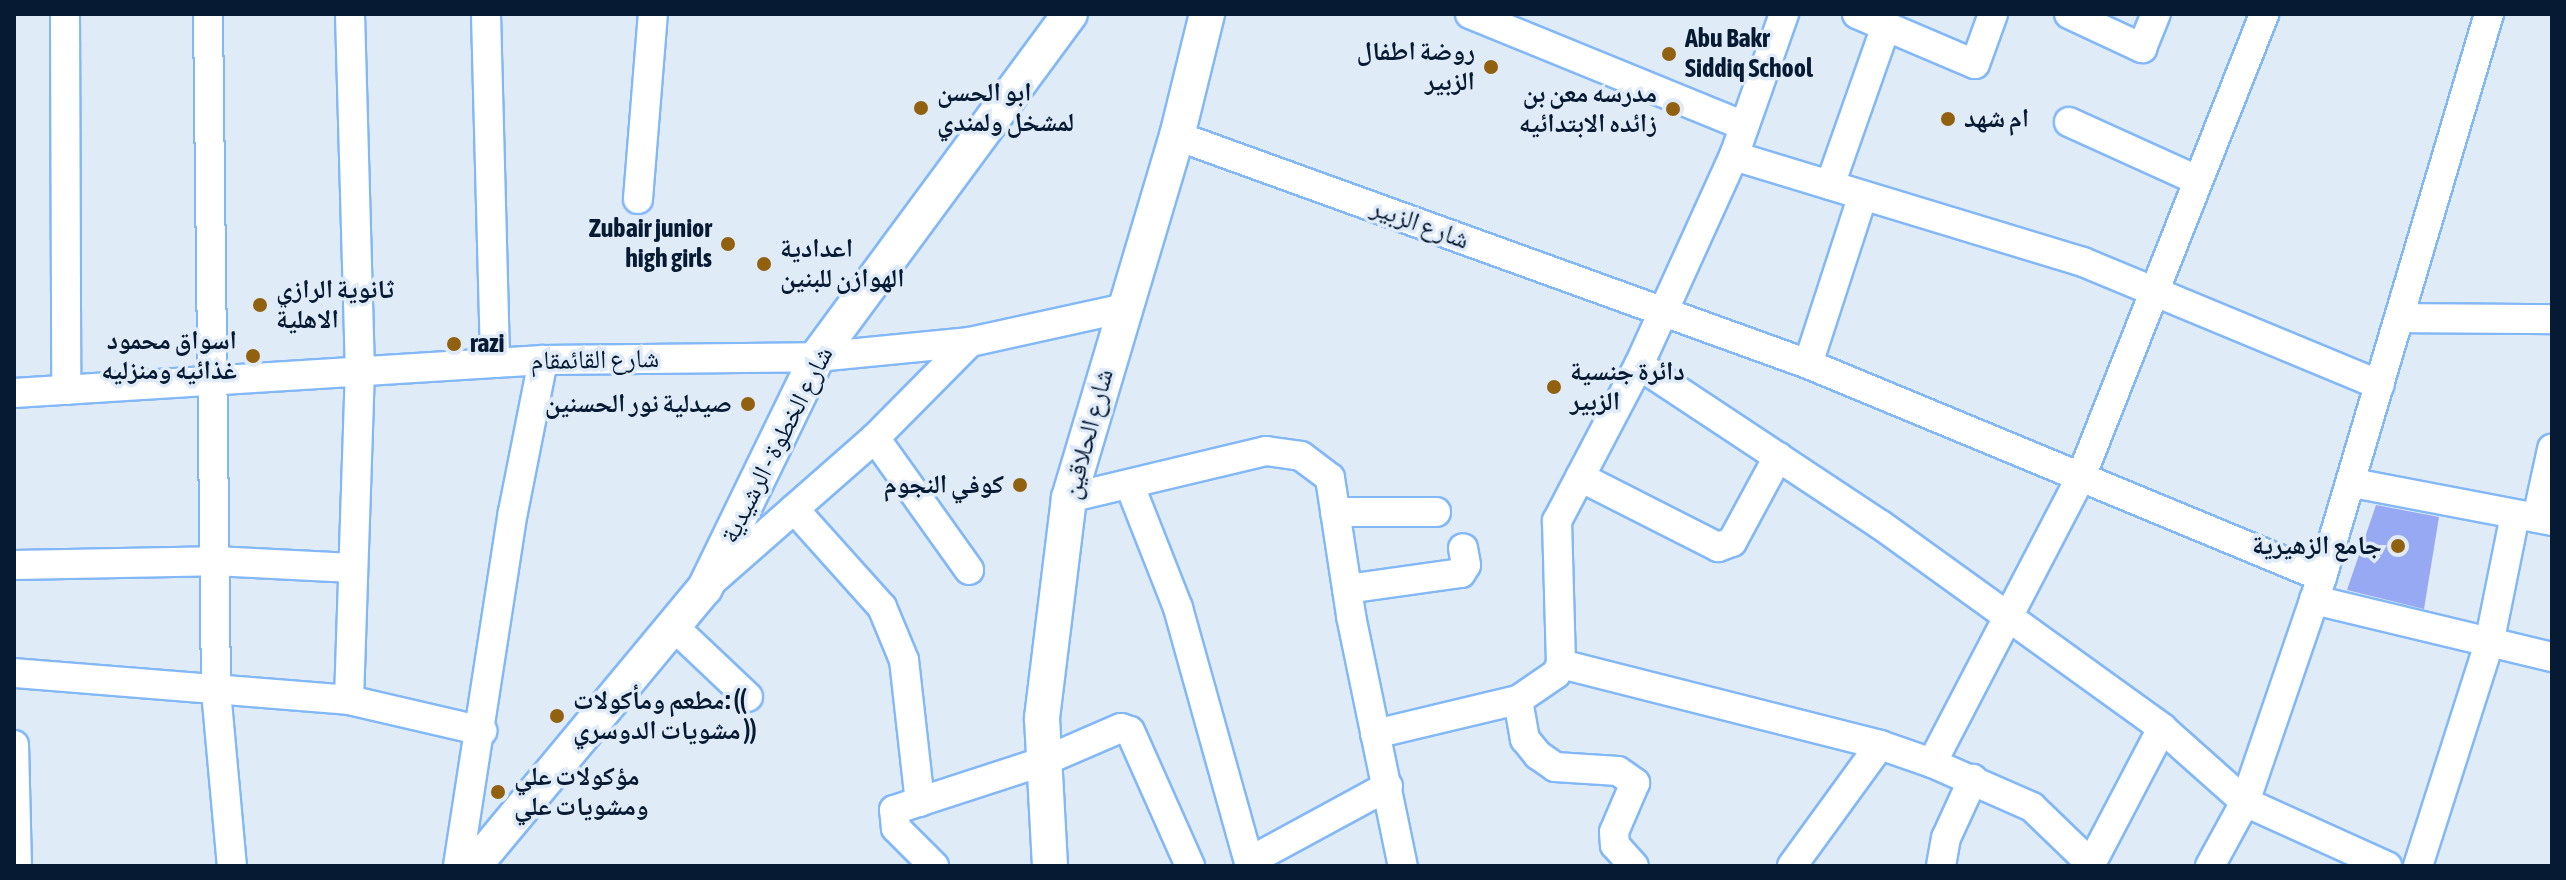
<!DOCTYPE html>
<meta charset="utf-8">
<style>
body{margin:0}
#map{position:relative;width:2566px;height:880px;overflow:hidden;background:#e0ebf8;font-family:"Asap Condensed","Noto Naskh Arabic",sans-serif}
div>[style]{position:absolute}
.building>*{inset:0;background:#97a9f2}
.roads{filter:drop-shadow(2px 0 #83b8f7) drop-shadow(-2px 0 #83b8f7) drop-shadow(0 2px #83b8f7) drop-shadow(0 -2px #83b8f7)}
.minor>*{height:28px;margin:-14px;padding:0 14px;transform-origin:14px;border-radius:14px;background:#fff}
.major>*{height:34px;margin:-17px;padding:0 17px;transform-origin:17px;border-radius:17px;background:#fff}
.dots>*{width:22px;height:22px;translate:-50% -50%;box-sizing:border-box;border:4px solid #e0ebf8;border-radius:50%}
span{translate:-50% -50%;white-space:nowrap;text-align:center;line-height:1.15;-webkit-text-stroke:7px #e0ebf8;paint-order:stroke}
.poi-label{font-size:26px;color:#061b33;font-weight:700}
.left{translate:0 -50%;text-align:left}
.right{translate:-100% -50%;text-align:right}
.street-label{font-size:26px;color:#061b33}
.frame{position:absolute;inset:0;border:16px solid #061b33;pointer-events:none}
</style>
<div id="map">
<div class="building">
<i style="clip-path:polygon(2376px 505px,2439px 517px,2424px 609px,2347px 590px)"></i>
</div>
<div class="roads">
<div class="minor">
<i style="left:65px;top:14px;width:376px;rotate:89.8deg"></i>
<i style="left:208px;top:14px;width:677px;rotate:89.32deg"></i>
<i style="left:216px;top:691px;width:176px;rotate:84.8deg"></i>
<i style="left:486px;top:14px;width:349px;rotate:88.5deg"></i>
<i style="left:1470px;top:14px;width:296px;rotate:22.2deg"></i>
<i style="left:1857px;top:14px;width:128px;rotate:23deg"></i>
<i style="left:1975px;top:64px;width:53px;rotate:-70.2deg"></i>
<i style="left:2069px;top:14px;width:81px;rotate:25deg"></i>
<i style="left:2142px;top:48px;width:37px;rotate:-68deg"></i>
<i style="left:2069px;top:122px;width:141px;rotate:24.4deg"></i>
<i style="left:1177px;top:136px;width:671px;rotate:19.87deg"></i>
<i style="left:1808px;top:364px;width:556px;rotate:22.51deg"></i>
<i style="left:1734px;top:156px;width:365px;rotate:16.9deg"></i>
<i style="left:2083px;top:262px;width:321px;rotate:22.5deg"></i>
<i style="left:1830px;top:185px;width:169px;rotate:-70.6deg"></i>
<i style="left:638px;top:199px;width:186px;rotate:-85.4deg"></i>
<i style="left:2400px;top:318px;width:152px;rotate:0.4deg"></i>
<i style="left:1808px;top:364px;width:175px;rotate:-72deg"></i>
<i style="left:1639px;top:365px;width:290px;rotate:33.5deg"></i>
<i style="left:1881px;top:525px;width:347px;rotate:35.8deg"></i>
<i style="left:2162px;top:728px;width:111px;rotate:41.7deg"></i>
<i style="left:2245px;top:802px;width:156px;rotate:24.3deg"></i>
<i style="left:14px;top:393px;width:530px;rotate:-3.57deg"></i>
<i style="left:543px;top:360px;width:274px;rotate:-0.6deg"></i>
<i style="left:817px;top:357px;width:154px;rotate:-5.6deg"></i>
<i style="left:970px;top:342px;width:158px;rotate:-12.4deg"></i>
<i style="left:875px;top:438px;width:162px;rotate:54.5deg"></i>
<i style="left:1580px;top:477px;width:155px;rotate:26.9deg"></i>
<i style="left:1718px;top:547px;width:15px;rotate:-20deg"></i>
<i style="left:1732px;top:542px;width:97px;rotate:-61.6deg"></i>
<i style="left:2353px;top:483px;width:203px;rotate:10.8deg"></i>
<i style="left:1130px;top:486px;width:131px;rotate:68.5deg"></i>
<i style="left:1178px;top:608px;width:268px;rotate:74.4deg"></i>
<i style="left:1069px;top:498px;width:203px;rotate:-13.4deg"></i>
<i style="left:1266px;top:451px;width:35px;rotate:8deg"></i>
<i style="left:1301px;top:456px;width:36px;rotate:37deg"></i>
<i style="left:1330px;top:478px;width:140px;rotate:81.3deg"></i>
<i style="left:1351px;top:616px;width:255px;rotate:78.3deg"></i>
<i style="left:794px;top:509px;width:132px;rotate:48.1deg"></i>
<i style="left:882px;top:607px;width:57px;rotate:67.5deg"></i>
<i style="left:904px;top:660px;width:143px;rotate:83.6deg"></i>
<i style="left:1335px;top:512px;width:101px"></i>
<i style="left:2537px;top:518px;width:71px;rotate:-77.7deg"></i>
<i style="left:14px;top:565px;width:200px;rotate:-1.1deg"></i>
<i style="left:214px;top:561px;width:139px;rotate:2.9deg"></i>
<i style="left:711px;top:582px;width:218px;rotate:-41.3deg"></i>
<i style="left:875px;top:438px;width:135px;rotate:-45.3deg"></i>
<i style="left:1347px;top:589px;width:115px;rotate:-8deg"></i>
<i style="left:1461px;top:573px;width:9px;rotate:-58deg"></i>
<i style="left:1466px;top:565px;width:17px;rotate:-100deg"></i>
<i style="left:2314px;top:600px;width:245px;rotate:13.5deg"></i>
<i style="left:673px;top:626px;width:103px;rotate:43.4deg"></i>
<i style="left:1561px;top:664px;width:329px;rotate:14.2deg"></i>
<i style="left:1880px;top:745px;width:55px;rotate:19.1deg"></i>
<i style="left:1932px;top:763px;width:109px;rotate:23.7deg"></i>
<i style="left:2032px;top:807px;width:85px;rotate:44deg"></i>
<i style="left:14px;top:673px;width:336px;rotate:4.6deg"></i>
<i style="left:349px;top:700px;width:137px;rotate:13.1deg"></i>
<i style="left:349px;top:700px;width:328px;rotate:-88.1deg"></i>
<i style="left:360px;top:372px;width:358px;rotate:-91.6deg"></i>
<i style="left:1518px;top:700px;width:40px;rotate:80deg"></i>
<i style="left:1525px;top:739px;width:21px;rotate:51deg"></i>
<i style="left:1538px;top:755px;width:21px;rotate:35deg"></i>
<i style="left:1555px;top:767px;width:63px;rotate:3.6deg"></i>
<i style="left:1618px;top:771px;width:21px;rotate:35deg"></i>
<i style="left:1635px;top:783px;width:53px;rotate:113.2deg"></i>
<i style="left:1614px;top:832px;width:13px;rotate:86deg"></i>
<i style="left:1615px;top:845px;width:28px;rotate:48deg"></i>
<i style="left:1375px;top:734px;width:147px;rotate:-13.4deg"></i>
<i style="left:1518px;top:700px;width:46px;rotate:-34.4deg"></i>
<i style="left:1556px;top:674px;width:11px;rotate:-63deg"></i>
<i style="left:1561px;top:664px;width:143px;rotate:-91.6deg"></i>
<i style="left:1557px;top:521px;width:176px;rotate:-62.3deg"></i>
<i style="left:1639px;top:365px;width:230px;rotate:-65.6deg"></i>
<i style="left:1734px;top:156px;width:151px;rotate:-70.6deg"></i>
<i style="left:14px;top:745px;width:121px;rotate:88.6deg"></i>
<i style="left:1932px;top:763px;width:322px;rotate:-62.5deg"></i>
<i style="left:2081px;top:477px;width:498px;rotate:-68.4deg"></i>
<i style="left:1250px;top:861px;width:157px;rotate:-28.5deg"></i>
<i style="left:2091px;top:864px;width:153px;rotate:-62.4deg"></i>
<i style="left:458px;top:866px;width:358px;rotate:-81.2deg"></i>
<i style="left:513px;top:512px;width:155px;rotate:-78.8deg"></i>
<i style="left:934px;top:866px;width:54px;rotate:-135deg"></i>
<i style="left:896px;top:828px;width:18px;rotate:-96deg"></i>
<i style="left:894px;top:810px;width:156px;rotate:-18deg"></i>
<i style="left:1042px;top:762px;width:86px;rotate:-23.3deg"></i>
<i style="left:1121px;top:728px;width:9px;rotate:18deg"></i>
<i style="left:1130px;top:731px;width:148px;rotate:66deg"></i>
<i style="left:1792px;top:866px;width:150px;rotate:-54deg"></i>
<i style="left:1941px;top:866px;width:28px;rotate:-80deg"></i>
<i style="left:1946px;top:838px;width:65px;rotate:-65.4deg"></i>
<i style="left:2210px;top:866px;width:73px;rotate:-61.3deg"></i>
<i style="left:2245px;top:802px;width:238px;rotate:-71.1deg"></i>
<i style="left:2322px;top:577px;width:587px;rotate:-73.48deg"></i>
<i style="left:2418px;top:866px;width:233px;rotate:-72.3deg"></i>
<i style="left:2489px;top:644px;width:132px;rotate:-78.6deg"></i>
</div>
<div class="major">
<i style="left:474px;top:866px;width:361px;rotate:-50.3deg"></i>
<i style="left:705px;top:588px;width:257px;rotate:-64.1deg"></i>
<i style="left:817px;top:357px;width:426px;rotate:-53.6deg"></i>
<i style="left:1050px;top:866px;width:148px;rotate:-93.1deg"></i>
<i style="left:1042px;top:718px;width:222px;rotate:-83deg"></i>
<i style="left:1069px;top:498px;width:378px;rotate:-73.4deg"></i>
<i style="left:1177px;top:136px;width:126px;rotate:-76.2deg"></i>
</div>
</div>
<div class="dots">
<i style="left:1669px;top:54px;background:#926110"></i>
<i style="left:1491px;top:67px;background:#926110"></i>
<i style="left:921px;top:108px;background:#926110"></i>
<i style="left:1673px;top:109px;background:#926110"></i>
<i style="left:1948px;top:119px;background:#926110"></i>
<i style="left:728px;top:244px;background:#926110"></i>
<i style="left:764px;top:264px;background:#926110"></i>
<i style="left:260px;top:305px;background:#926110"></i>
<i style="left:454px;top:344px;background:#926110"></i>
<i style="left:253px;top:356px;background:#926110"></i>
<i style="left:1554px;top:387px;background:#926110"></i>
<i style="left:748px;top:404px;background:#926110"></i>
<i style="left:1020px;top:485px;background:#926110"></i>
<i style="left:2398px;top:546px;background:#926110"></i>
<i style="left:557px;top:716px;background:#926110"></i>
<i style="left:498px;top:792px;background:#926110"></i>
</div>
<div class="poi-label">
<span class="left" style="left:1685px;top:54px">Abu Bakr<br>Siddiq School</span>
<span class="right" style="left:1475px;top:67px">روضة اطفال<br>الزبير</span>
<span class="left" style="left:937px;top:108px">ابو الحسن<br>لمشخل ولمندي</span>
<span class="right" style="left:1657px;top:109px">مدرسه معن بن<br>زائده الابتدائيه</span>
<span class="left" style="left:1964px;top:119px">ام شهد</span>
<span class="right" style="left:712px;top:244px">Zubair junior<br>high girls</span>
<span class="left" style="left:780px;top:264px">اعدادية<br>الهوازن للبنين</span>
<span class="left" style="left:276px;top:305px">ثانوية الرازي<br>الاهلية</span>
<span class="right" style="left:237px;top:356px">اسواق محمود<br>غذائيه ومنزليه</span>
<span class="left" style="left:470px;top:344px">razi</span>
<span class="left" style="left:1570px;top:387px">دائرة جنسية<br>الزبير</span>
<span class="right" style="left:732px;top:404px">صيدلية نور الحسنين</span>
<span class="right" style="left:1004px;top:485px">كوفي النجوم</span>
<span class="right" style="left:2382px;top:546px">جامع الزهيرية</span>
<span class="left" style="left:573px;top:716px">مطعم ومأكولات: ((<br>مشويات الدوسري ))</span>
<span class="left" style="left:514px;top:792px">مؤكولات علي<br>ومشويات علي</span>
</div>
<div class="street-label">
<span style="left:1420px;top:224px;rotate:20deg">شارع الزبير</span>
<span style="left:595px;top:360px;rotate:-1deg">شارع القائمقام</span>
<span style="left:1088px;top:434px;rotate:-75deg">شارع الحلاقين</span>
<span style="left:777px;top:445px;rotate:-63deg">شارع الخطوة - الرشيدية</span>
</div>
<div class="frame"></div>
</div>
